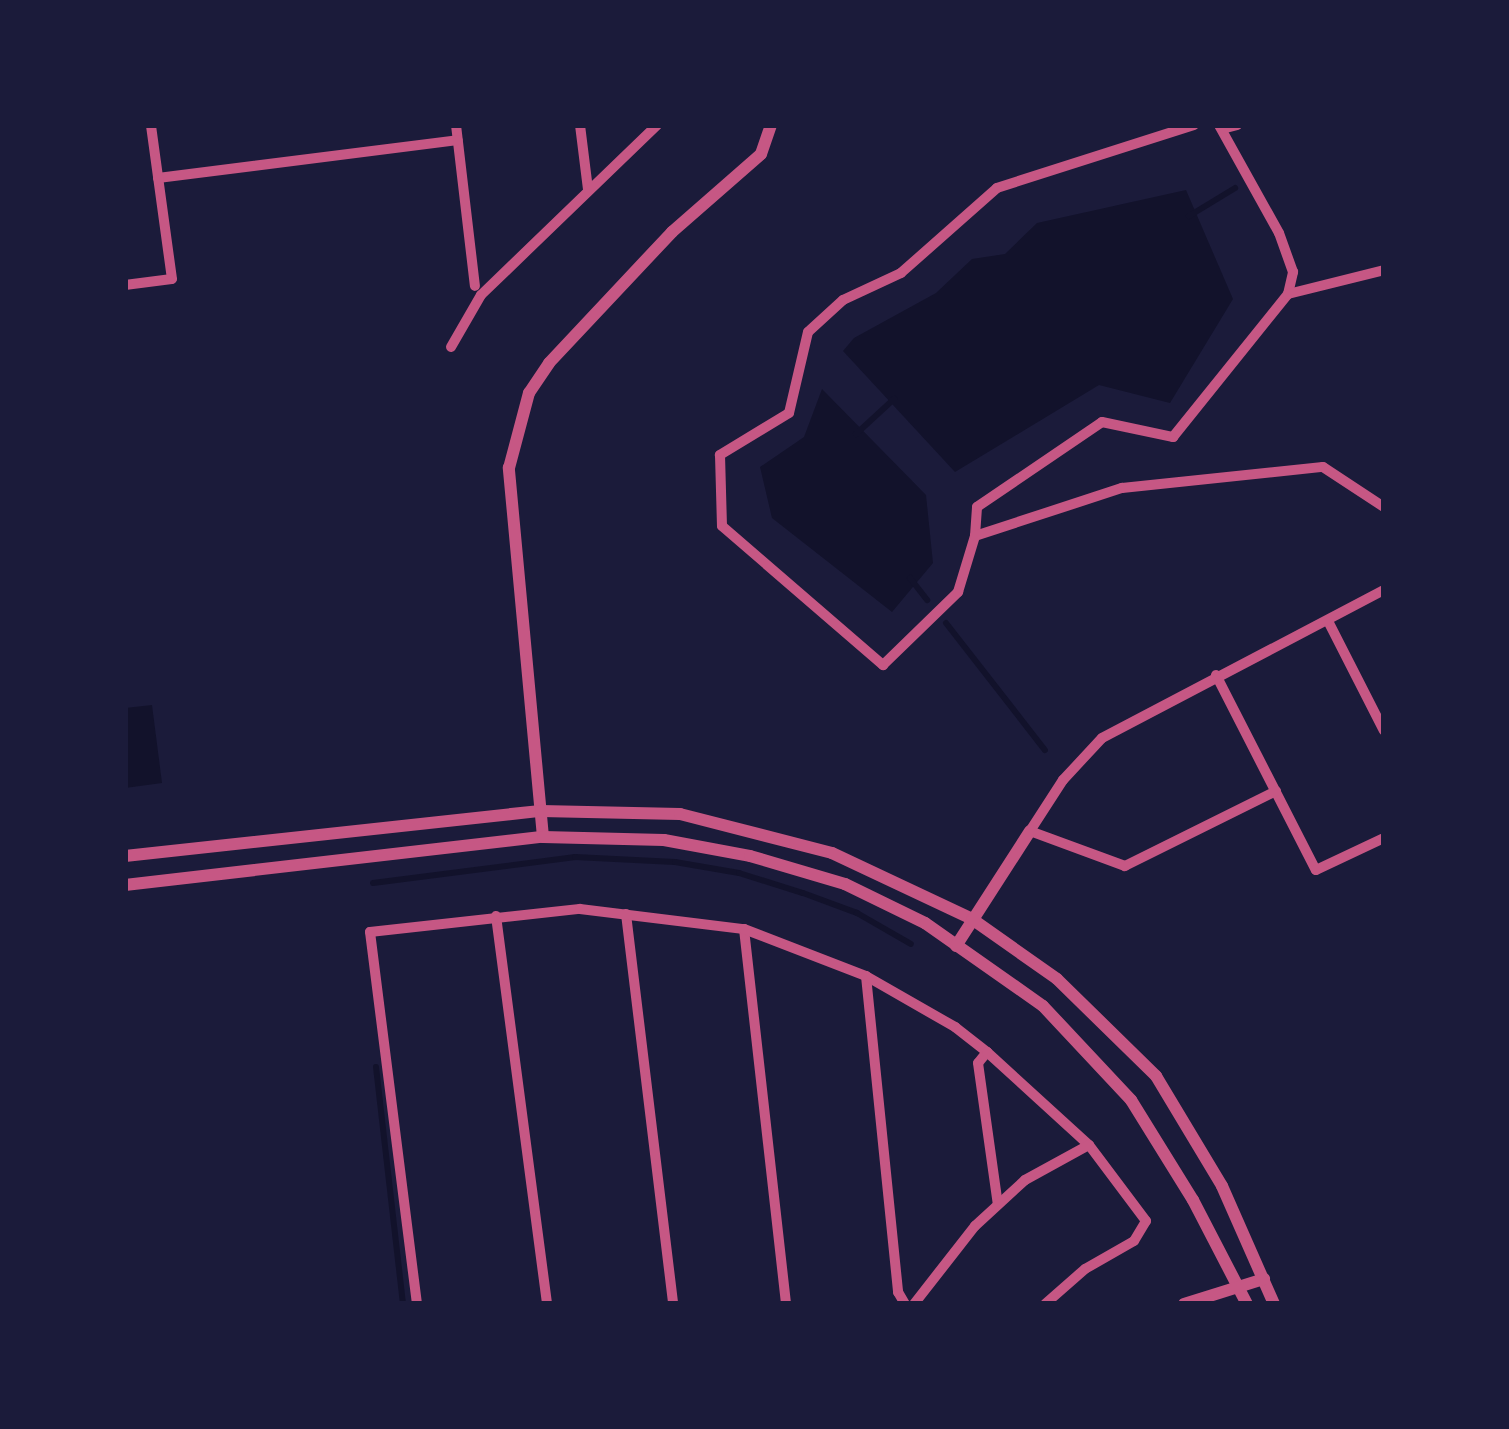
<!DOCTYPE html>
<style>
body{margin:0}
#map{position:relative;width:1509px;height:1429px;overflow:hidden;background:#1b1b3a;font-family:Manrope,sans-serif}
div>[style]{position:absolute}
.water>*{inset:0;background:#12122b}
.stream>*{height:6px;margin:-3px;padding:0 3px;transform-origin:3px;border-radius:3px;background:#12122b}
.minor>*{height:10px;margin:-5px;padding:0 5px;transform-origin:5px;border-radius:5px;background:#c65784}
.tertiary>*{height:12px;margin:-6px;padding:0 6px;transform-origin:6px;border-radius:6px;background:#c65784}
span{translate:-50% -50%;white-space:nowrap;text-align:center;line-height:1.15;-webkit-text-stroke:10px #1b1b3a;paint-order:stroke}
.frame{position:absolute;inset:0;border:128px solid #1b1b3a;pointer-events:none}
</style>
<div id="map">
<div class="water">
<i style="clip-path:polygon(1186px 190px,1233px 299px,1170px 403px,1099px 385px,955px 472px,843px 351px,854px 338px,936px 293px,972px 259px,1005px 254px,1037px 223px)"></i>
<i style="clip-path:polygon(822px 389px,926px 495px,933px 563px,892px 612px,772px 518px,760px 467px,804px 437px)"></i>
<i style="clip-path:polygon(152px 705px,162px 783px,125px 788px,125px 708px)"></i>
</div>
<div class="stream">
<i style="left:1189px;top:216px;width:54px;rotate:-31.3deg"></i>
<i style="left:856px;top:434px;width:52px;rotate:-42.6deg"></i>
<i style="left:910px;top:578px;width:28px;rotate:52deg"></i>
<i style="left:946px;top:623px;width:161px;rotate:52.1deg"></i>
<i style="left:373px;top:883px;width:204px;rotate:-7.3deg"></i>
<i style="left:575px;top:857px;width:100px;rotate:2.9deg"></i>
<i style="left:675px;top:862px;width:65px;rotate:9.8deg"></i>
<i style="left:739px;top:873px;width:67px;rotate:17.4deg"></i>
<i style="left:803px;top:893px;width:58px;rotate:20.3deg"></i>
<i style="left:857px;top:913px;width:62px;rotate:29.9deg"></i>
<i style="left:376px;top:1067px;width:239px;rotate:83.5deg"></i>
</div>
<div class="minor">
<i style="left:456px;top:125px;width:162px;rotate:83.3deg"></i>
<i style="left:580px;top:125px;width:64px;rotate:82.9deg"></i>
<i style="left:1194px;top:125px;width:207px;rotate:162.3deg"></i>
<i style="left:997px;top:188px;width:128px;rotate:138.5deg"></i>
<i style="left:901px;top:273px;width:64px;rotate:155deg"></i>
<i style="left:843px;top:300px;width:47px;rotate:137.6deg"></i>
<i style="left:808px;top:332px;width:83px;rotate:103.2deg"></i>
<i style="left:789px;top:413px;width:81px;rotate:148.7deg"></i>
<i style="left:720px;top:455px;width:71px;rotate:88.4deg"></i>
<i style="left:722px;top:526px;width:213px;rotate:40.8deg"></i>
<i style="left:883px;top:665px;width:105px;rotate:-44.2deg"></i>
<i style="left:958px;top:592px;width:59px;rotate:-73.1deg"></i>
<i style="left:975px;top:536px;width:29px;rotate:-86deg"></i>
<i style="left:977px;top:507px;width:151px;rotate:-34.2deg"></i>
<i style="left:1102px;top:422px;width:73px;rotate:11.9deg"></i>
<i style="left:1173px;top:437px;width:184px;rotate:-51.2deg"></i>
<i style="left:1288px;top:294px;width:23px;rotate:-77deg"></i>
<i style="left:1293px;top:272px;width:41px;rotate:-109.7deg"></i>
<i style="left:1279px;top:233px;width:124px;rotate:-119.1deg"></i>
<i style="left:1222px;top:129px;width:16px;rotate:-15deg"></i>
<i style="left:158px;top:178px;width:302px;rotate:-7.2deg"></i>
<i style="left:125px;top:285px;width:47px;rotate:-7.3deg"></i>
<i style="left:172px;top:279px;width:155px;rotate:-97.8deg"></i>
<i style="left:1288px;top:294px;width:99px;rotate:-14deg"></i>
<i style="left:451px;top:347px;width:60px;rotate:-60deg"></i>
<i style="left:481px;top:295px;width:245px;rotate:-44deg"></i>
<i style="left:975px;top:536px;width:155px;rotate:-18.1deg"></i>
<i style="left:1122px;top:488px;width:202px;rotate:-6deg"></i>
<i style="left:1323px;top:467px;width:73px;rotate:33.3deg"></i>
<i style="left:1328px;top:621px;width:123px;rotate:63deg"></i>
<i style="left:1216px;top:675px;width:219px;rotate:62.9deg"></i>
<i style="left:1316px;top:870px;width:75px;rotate:-25.2deg"></i>
<i style="left:1276px;top:791px;width:169px;rotate:153.6deg"></i>
<i style="left:1125px;top:866px;width:101px;rotate:-159.8deg"></i>
<i style="left:1030px;top:831px;width:61px;rotate:-57.1deg"></i>
<i style="left:1063px;top:780px;width:57px;rotate:-47.1deg"></i>
<i style="left:1102px;top:738px;width:318px;rotate:-27.7deg"></i>
<i style="left:626px;top:914px;width:393px;rotate:83.1deg"></i>
<i style="left:496px;top:916px;width:391px;rotate:82.5deg"></i>
<i style="left:744px;top:929px;width:377px;rotate:83.6deg"></i>
<i style="left:866px;top:976px;width:318px;rotate:84.2deg"></i>
<i style="left:898px;top:1292px;width:14px;rotate:60deg"></i>
<i style="left:987px;top:1052px;width:14px;rotate:129deg"></i>
<i style="left:978px;top:1063px;width:143px;rotate:82deg"></i>
<i style="left:417px;top:1304px;width:375px;rotate:-97.2deg"></i>
<i style="left:370px;top:932px;width:211px;rotate:-6.3deg"></i>
<i style="left:580px;top:909px;width:165px;rotate:7deg"></i>
<i style="left:744px;top:929px;width:131px;rotate:21.1deg"></i>
<i style="left:866px;top:976px;width:103px;rotate:29.8deg"></i>
<i style="left:955px;top:1027px;width:41px;rotate:38deg"></i>
<i style="left:987px;top:1052px;width:138px;rotate:42.4deg"></i>
<i style="left:1089px;top:1145px;width:95px;rotate:53.1deg"></i>
<i style="left:1146px;top:1221px;width:23px;rotate:121deg"></i>
<i style="left:1134px;top:1241px;width:56px;rotate:150.3deg"></i>
<i style="left:1085px;top:1269px;width:53px;rotate:138.8deg"></i>
<i style="left:914px;top:1304px;width:99px;rotate:-52deg"></i>
<i style="left:975px;top:1226px;width:68px;rotate:-42.6deg"></i>
<i style="left:1025px;top:1180px;width:73px;rotate:-28.7deg"></i>
</div>
<div class="tertiary">
<i style="left:543px;top:837px;width:371px;rotate:-95.3deg"></i>
<i style="left:509px;top:468px;width:78px;rotate:-75.1deg"></i>
<i style="left:529px;top:393px;width:36px;rotate:-56deg"></i>
<i style="left:549px;top:363px;width:180px;rotate:-46.8deg"></i>
<i style="left:672px;top:232px;width:118px;rotate:-41.2deg"></i>
<i style="left:761px;top:154px;width:31px;rotate:-71deg"></i>
<i style="left:125px;top:856px;width:418px;rotate:-6.2deg"></i>
<i style="left:541px;top:811px;width:139px;rotate:1.2deg"></i>
<i style="left:680px;top:814px;width:157px;rotate:14.4deg"></i>
<i style="left:832px;top:853px;width:155px;rotate:25.2deg"></i>
<i style="left:972px;top:919px;width:104px;rotate:35.2deg"></i>
<i style="left:1057px;top:979px;width:139px;rotate:44.4deg"></i>
<i style="left:1156px;top:1076px;width:128px;rotate:59deg"></i>
<i style="left:1222px;top:1186px;width:129px;rotate:66.2deg"></i>
<i style="left:125px;top:885px;width:421px;rotate:-6.6deg"></i>
<i style="left:543px;top:837px;width:121px;rotate:1.4deg"></i>
<i style="left:664px;top:840px;width:87px;rotate:10.5deg"></i>
<i style="left:750px;top:856px;width:99px;rotate:16.4deg"></i>
<i style="left:845px;top:884px;width:89px;rotate:26deg"></i>
<i style="left:925px;top:923px;width:144px;rotate:35.1deg"></i>
<i style="left:1043px;top:1006px;width:129px;rotate:46.9deg"></i>
<i style="left:1131px;top:1100px;width:118px;rotate:58.2deg"></i>
<i style="left:1193px;top:1200px;width:117px;rotate:62.6deg"></i>
<i style="left:956px;top:946px;width:137px;rotate:-57.2deg"></i>
<i style="left:1184px;top:1304px;width:84px;rotate:-17.4deg"></i>
</div>
<div class="frame"></div>
</div>
